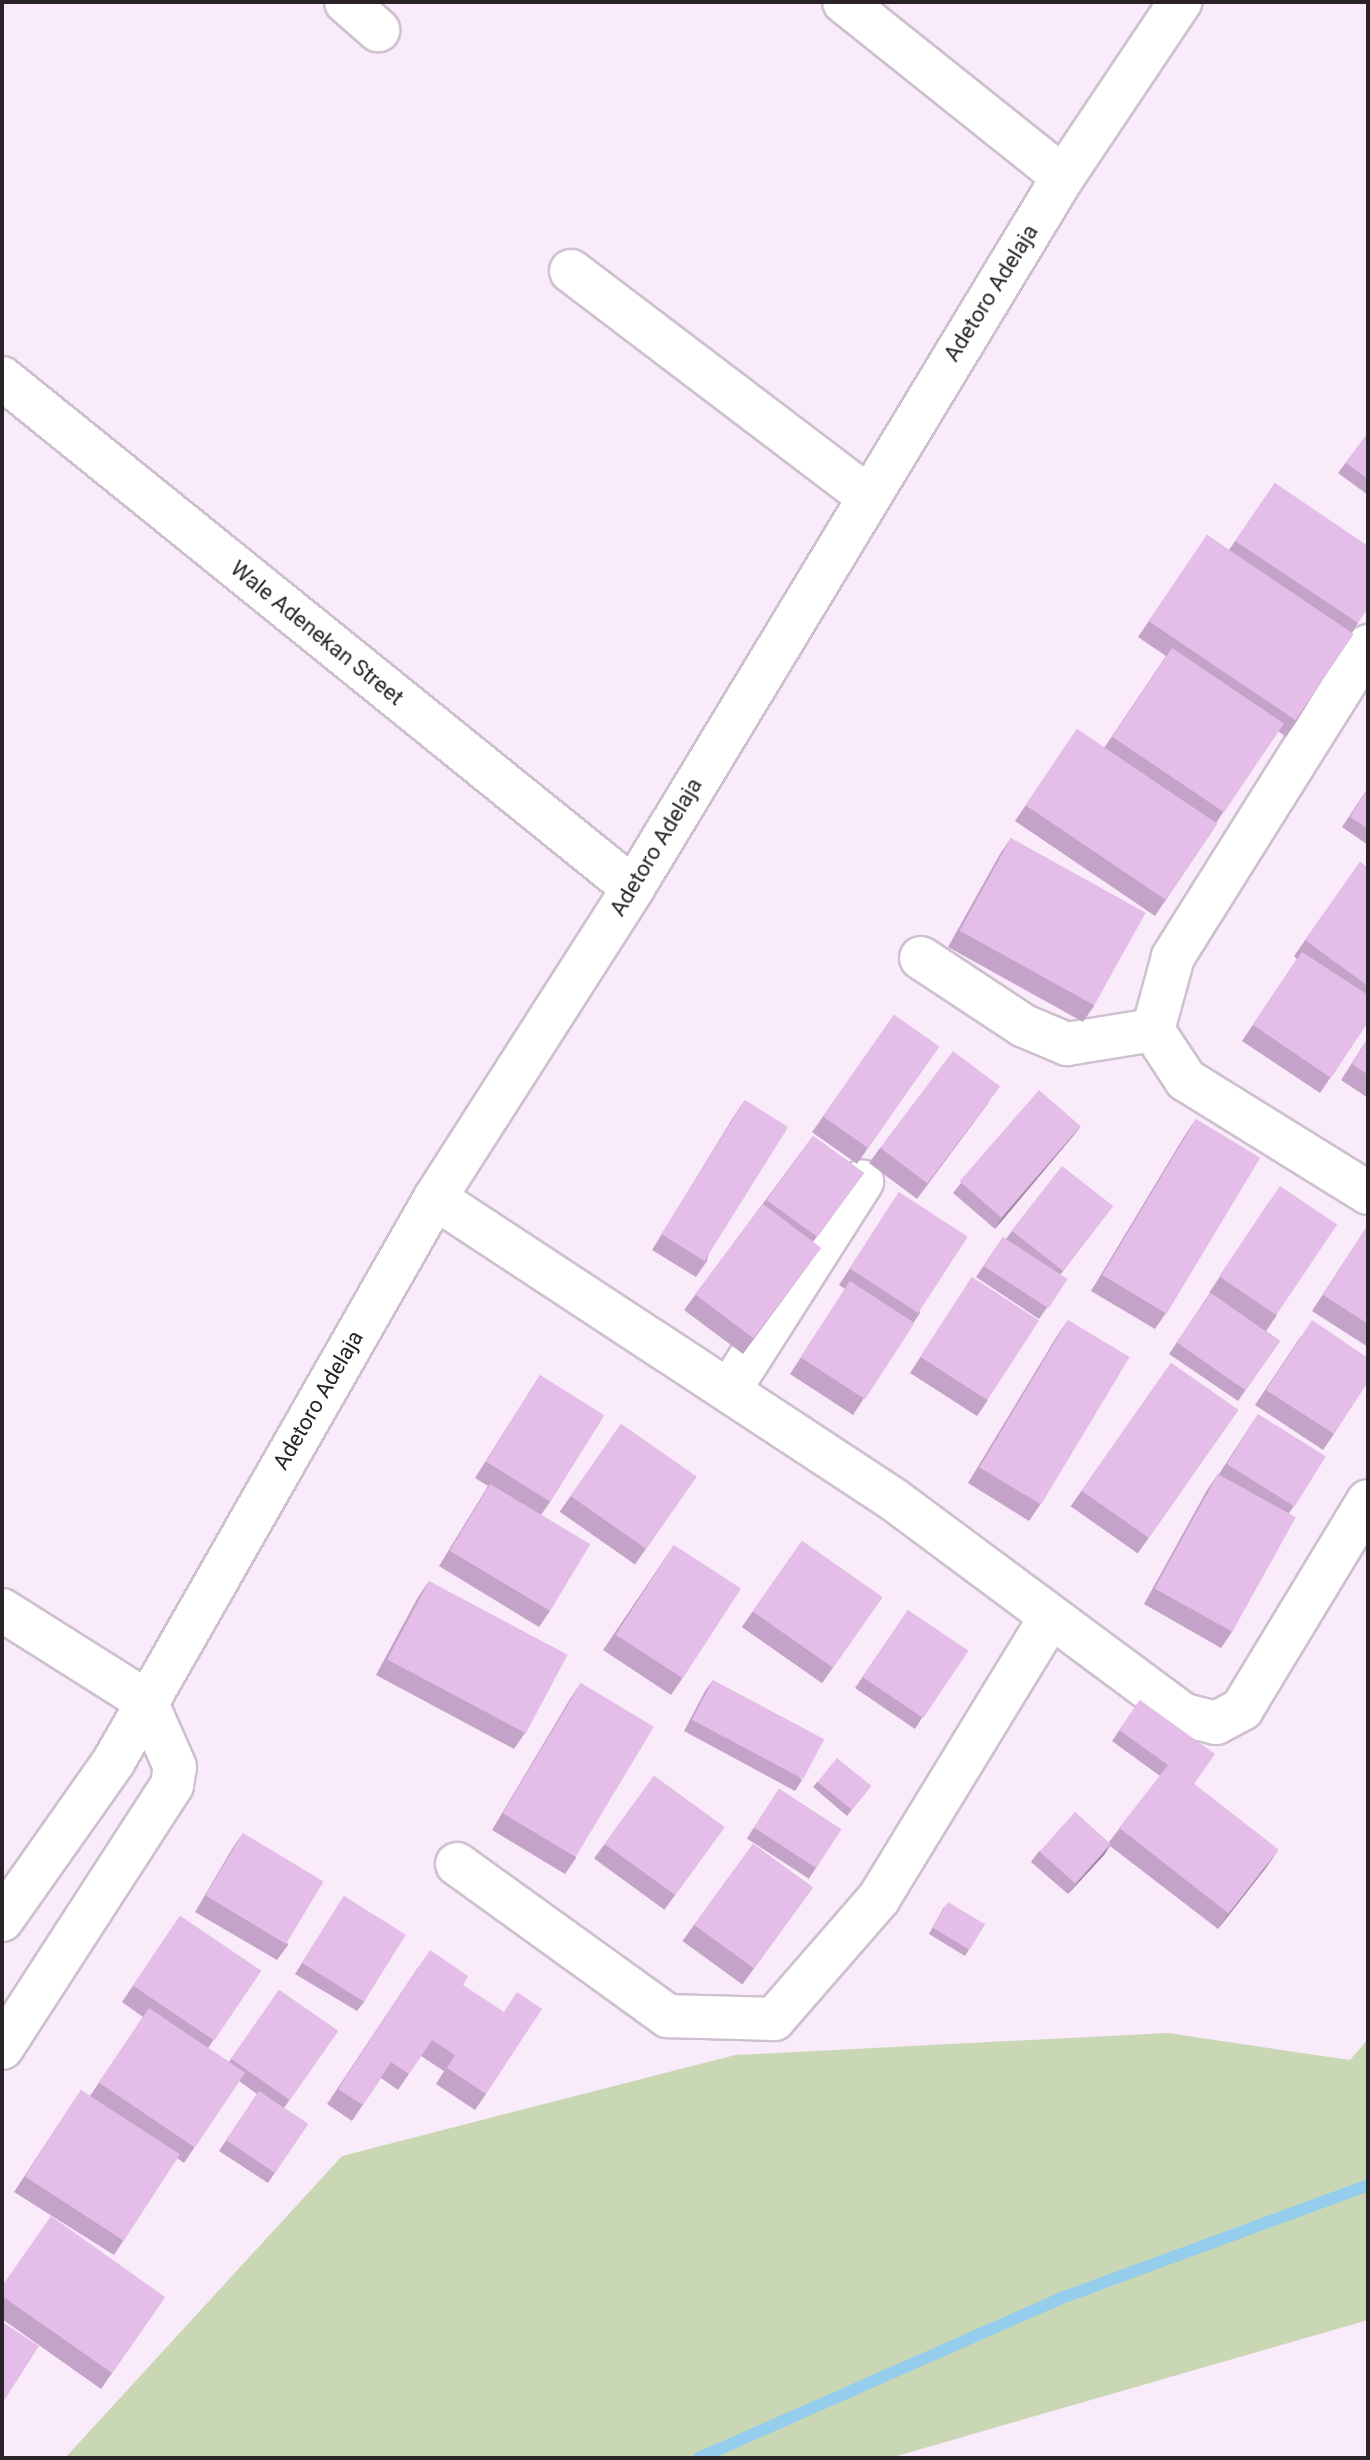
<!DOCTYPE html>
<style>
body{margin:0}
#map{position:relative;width:1370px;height:2460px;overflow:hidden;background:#faebfb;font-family:Roboto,sans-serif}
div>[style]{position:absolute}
.green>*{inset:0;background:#cad7b5}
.stream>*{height:12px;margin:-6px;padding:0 6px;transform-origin:6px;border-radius:6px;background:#95cded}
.roads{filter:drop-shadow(2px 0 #cec0cf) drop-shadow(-2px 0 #cec0cf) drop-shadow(0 2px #cec0cf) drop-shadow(0 -2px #cec0cf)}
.street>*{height:42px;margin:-21px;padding:0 21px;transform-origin:21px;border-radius:21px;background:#fff}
.wall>*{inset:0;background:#c4a3c8;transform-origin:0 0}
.shaded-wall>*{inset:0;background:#a084a2}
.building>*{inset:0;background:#e4bde8;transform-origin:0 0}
span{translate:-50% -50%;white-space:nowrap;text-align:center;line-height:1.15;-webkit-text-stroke:7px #fff;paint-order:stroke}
.street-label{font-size:22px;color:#292329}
.frame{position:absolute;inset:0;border:4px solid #292329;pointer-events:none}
</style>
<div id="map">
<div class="green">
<i style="clip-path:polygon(1168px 2033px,1350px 2060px,1368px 2039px,1368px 2320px,890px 2458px,65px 2458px,342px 2156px,735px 2055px)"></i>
</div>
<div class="stream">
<i style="left:699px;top:2458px;width:402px;rotate:-23.8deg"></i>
<i style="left:1067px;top:2296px;width:321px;rotate:-20.2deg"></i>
</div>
<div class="roads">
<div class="street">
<i style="left:346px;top:2px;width:43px;rotate:41.2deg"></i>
<i style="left:844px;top:2px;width:280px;rotate:38.6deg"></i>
<i style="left:571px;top:271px;width:370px;rotate:37.2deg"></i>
<i style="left:2px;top:378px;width:811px;rotate:38.95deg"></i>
<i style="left:1368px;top:646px;width:367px;rotate:122.1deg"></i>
<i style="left:1173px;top:957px;width:76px;rotate:105.3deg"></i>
<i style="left:1153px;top:1030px;width:60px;rotate:56.6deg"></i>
<i style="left:1186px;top:1080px;width:214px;rotate:31.8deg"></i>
<i style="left:921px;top:958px;width:123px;rotate:33.4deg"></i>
<i style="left:1024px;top:1026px;width:47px;rotate:22.7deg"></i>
<i style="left:1067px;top:1044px;width:87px;rotate:-9.2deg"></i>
<i style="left:435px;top:1198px;width:548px;rotate:33.31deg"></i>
<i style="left:893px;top:1499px;width:362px;rotate:36.6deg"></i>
<i style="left:1184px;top:1715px;width:33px;rotate:14deg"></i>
<i style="left:1216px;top:1723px;width:30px;rotate:-28deg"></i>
<i style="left:1242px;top:1709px;width:243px;rotate:-58.8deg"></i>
<i style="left:730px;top:1389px;width:246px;rotate:-57.5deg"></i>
<i style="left:2px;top:1610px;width:170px;rotate:32.3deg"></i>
<i style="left:457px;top:1864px;width:260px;rotate:35.8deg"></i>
<i style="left:668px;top:2016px;width:106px;rotate:1.6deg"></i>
<i style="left:774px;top:2019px;width:160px;rotate:-49deg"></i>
<i style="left:879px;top:1898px;width:326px;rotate:-58.6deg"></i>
<i style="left:2px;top:1920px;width:194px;rotate:-54.8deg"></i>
<i style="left:114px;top:1761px;width:648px;rotate:-60.31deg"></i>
<i style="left:435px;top:1198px;width:368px;rotate:-57.4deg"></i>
<i style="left:633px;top:888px;width:831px;rotate:-58.84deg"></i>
<i style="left:1063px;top:177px;width:211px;rotate:-56.2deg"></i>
<i style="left:2px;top:2048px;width:313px;rotate:-57.1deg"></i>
<i style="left:172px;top:1785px;width:18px;rotate:-81deg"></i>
<i style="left:175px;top:1767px;width:72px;rotate:-113.7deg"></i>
</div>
</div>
<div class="wall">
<i style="clip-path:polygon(1368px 433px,1368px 495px,1338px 473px)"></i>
<i style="clip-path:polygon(1275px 483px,1358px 623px,1297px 721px,1286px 737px,1278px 731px,1216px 823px,1217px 824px,1155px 916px,1015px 821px,1077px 729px,1104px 748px,1166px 656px,1138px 637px,1207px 535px,1229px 550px)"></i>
<i style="clip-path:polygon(1368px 788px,1368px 845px,1342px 827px)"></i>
<i style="clip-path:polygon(1011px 838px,1094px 1006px,1083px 1022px,948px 947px,1000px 854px)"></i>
<i style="clip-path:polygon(1360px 862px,1368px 868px,1368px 1022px,1320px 1093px,1242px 1041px,1297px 959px,1294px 956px)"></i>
<i style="left:894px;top:1015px;width:55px;height:143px;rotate:35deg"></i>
<i style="clip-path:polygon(1368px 1038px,1368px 1098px,1341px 1080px)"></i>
<i style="clip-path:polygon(745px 1100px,707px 1261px,696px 1277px,652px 1250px,734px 1116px)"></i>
<i style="clip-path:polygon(989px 1102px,917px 1199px,869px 1163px,880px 1148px)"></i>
<i style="clip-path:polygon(1196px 1119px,1166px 1313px,1155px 1329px,1091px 1291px,1185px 1135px)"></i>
<i style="clip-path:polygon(1081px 1126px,1073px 1136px,995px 1229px,953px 1193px,961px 1183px)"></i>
<i style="clip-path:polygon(813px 1136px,864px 1173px,813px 1242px,810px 1263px,743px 1354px,684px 1310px)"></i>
<i style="clip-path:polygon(899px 1192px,920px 1313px,853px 1415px,790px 1374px,845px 1289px,839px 1285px)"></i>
<i style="clip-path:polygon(1269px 1202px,1277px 1315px,1266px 1331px,1280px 1341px,1238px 1401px,1169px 1354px,1210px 1293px,1209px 1293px)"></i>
<i style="clip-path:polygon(1113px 1206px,1060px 1275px,1067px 1279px,1039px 1319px,976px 1277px,1003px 1237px,1006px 1239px,1012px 1231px)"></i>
<i style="clip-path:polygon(1368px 1225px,1368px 1347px,1312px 1311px)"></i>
<i style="clip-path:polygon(972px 1277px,988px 1400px,977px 1416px,910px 1373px)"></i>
<i style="clip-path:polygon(1068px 1320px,1040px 1505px,1029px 1521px,968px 1483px,1057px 1336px)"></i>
<i style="clip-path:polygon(1301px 1336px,1334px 1434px,1323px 1450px,1255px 1405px)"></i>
<i style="left:1171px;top:1363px;width:82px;height:175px;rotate:35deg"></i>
<i style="clip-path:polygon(540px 1375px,550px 1502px,541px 1515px,550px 1611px,539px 1627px,439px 1566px,488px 1486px,475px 1478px)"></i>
<i style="clip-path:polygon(1258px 1414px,1294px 1506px,1289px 1513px,1232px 1632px,1221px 1648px,1144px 1604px,1207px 1490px,1218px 1474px,1219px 1474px)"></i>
<i style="left:621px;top:1424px;width:92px;height:107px;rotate:35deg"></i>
<i style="left:802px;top:1541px;width:98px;height:105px;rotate:35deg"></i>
<i style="clip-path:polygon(674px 1545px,682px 1679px,671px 1695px,603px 1650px)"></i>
<i style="clip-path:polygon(429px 1581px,525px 1733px,514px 1749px,376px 1675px,418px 1597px)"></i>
<i style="clip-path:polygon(908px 1610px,922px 1718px,915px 1729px,855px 1688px)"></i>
<i style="clip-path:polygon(713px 1680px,802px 1780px,795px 1791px,684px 1731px,705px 1691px)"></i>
<i style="clip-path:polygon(581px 1683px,576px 1858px,565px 1874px,492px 1830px,570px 1699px)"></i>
<i style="clip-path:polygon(1140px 1700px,1194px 1784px,1268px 1865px,1218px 1929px,1110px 1846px,1104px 1855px,1068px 1894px,1031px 1862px,1039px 1851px,1109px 1842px,1160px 1776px,1112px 1741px)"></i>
<i style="left:654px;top:1776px;width:87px;height:102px;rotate:36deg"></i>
<i style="clip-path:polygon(817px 1782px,871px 1786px,847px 1816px,813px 1787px)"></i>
<i style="left:779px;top:1789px;width:74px;height:59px;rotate:33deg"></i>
<i style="clip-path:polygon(243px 1833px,288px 1945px,277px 1960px,195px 1912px,232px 1849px)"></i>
<i style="left:753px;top:1844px;width:74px;height:120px;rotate:36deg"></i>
<i style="clip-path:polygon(344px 1896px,365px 2001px,357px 2011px,295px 1974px)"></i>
<i style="clip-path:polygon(944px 1907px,985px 1924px,965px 1956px,929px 1934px)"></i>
<i style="clip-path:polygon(180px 1916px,261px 1971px,208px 2048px,229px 2062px,279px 1990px,338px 2031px,284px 2108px,308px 2124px,268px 2183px,219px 2151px,257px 2094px,239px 2081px,184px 2163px,177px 2158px,114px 2255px,14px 2192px,81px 2090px,90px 2096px,143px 2017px,122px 2002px)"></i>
<i style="clip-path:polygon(419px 1966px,463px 1985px,486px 2094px,475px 2110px,436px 2084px,444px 2071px,421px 2056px,398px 2090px,381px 2078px,352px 2121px,327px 2104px)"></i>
<i style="clip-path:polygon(2px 2286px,165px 2297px,101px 2389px,2px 2319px)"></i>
</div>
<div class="shaded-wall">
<i style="clip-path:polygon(1081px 1126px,1073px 1136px,995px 1229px,1002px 1218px)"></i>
<i style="clip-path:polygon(1111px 1844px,1104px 1855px,1068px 1894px,1076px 1884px)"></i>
<i style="clip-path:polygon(1279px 1849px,1268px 1865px,1218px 1929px,1229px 1913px)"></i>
</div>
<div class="building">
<i style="clip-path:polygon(1368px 433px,1368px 479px,1346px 463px)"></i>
<i style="clip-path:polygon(1275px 483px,1368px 546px,1368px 608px,1358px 623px,1235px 541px)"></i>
<i style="left:1207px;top:535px;width:177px;height:104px;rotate:34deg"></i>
<i style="left:1172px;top:648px;width:135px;height:107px;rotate:34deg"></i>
<i style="left:1077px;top:729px;width:169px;height:92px;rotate:34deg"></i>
<i style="clip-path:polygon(1368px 789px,1368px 829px,1350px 817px)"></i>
<i style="left:1011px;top:838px;width:154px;height:106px;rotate:29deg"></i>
<i style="clip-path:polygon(1360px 862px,1368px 868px,1368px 986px,1305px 940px)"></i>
<i style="clip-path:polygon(1302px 952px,1368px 995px,1368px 1022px,1331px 1078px,1253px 1025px)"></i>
<i style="left:894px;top:1015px;width:55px;height:124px;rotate:35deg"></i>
<i style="clip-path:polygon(1368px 1039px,1368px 1075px,1352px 1064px)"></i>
<i style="left:953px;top:1051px;width:59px;height:121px;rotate:37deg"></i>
<i style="left:1039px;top:1090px;width:55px;height:121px;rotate:41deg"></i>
<i style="left:745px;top:1100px;width:51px;height:158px;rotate:32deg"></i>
<i style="left:1196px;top:1119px;width:75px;height:182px;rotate:31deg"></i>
<i style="left:813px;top:1136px;width:63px;height:79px;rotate:36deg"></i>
<i style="left:1062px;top:1166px;width:65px;height:82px;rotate:38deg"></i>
<i style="left:1280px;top:1186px;width:69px;height:109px;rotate:34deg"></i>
<i style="left:899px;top:1192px;width:82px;height:91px;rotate:33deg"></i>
<i style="left:763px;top:1204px;width:73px;height:113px;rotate:37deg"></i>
<i style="clip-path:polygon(1368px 1225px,1368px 1324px,1323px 1295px)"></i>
<i style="left:1003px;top:1237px;width:77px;height:35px;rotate:33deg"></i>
<i style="left:972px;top:1277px;width:80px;height:95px;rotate:33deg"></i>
<i style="left:850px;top:1281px;width:77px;height:91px;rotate:33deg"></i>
<i style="left:1211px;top:1293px;width:84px;height:60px;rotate:35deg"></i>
<i style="left:1068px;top:1320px;width:72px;height:172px;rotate:31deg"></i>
<i style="clip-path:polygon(1312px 1320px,1368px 1358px,1368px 1382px,1334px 1434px,1266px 1390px)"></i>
<i style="left:1171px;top:1363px;width:82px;height:156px;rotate:35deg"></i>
<i style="left:540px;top:1375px;width:76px;height:102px;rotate:32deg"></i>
<i style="left:1258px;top:1414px;width:80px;height:59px;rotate:32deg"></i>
<i style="left:621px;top:1424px;width:92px;height:88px;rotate:35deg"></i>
<i style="left:1218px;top:1474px;width:89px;height:131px;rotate:29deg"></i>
<i style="left:490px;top:1484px;width:117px;height:78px;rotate:31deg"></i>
<i style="left:802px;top:1541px;width:98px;height:86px;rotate:35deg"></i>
<i style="left:674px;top:1545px;width:80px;height:107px;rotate:33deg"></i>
<i style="left:429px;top:1581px;width:157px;height:89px;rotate:28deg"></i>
<i style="left:908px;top:1610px;width:73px;height:81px;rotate:34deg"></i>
<i style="left:713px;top:1680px;width:126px;height:45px;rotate:28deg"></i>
<i style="left:581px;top:1683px;width:85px;height:152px;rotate:31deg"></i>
<i style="clip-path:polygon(1140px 1700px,1215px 1754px,1194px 1784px,1169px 1764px,1168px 1765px,1119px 1730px)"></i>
<i style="left:837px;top:1758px;width:44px;height:31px;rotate:39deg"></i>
<i style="left:1169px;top:1764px;width:139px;height:81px;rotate:38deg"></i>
<i style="left:654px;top:1776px;width:87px;height:84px;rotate:36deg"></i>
<i style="left:779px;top:1789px;width:74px;height:46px;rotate:33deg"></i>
<i style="left:1075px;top:1812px;width:48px;height:53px;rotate:42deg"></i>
<i style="left:243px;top:1833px;width:94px;height:73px;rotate:31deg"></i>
<i style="left:753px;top:1844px;width:74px;height:100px;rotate:36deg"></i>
<i style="left:344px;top:1896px;width:73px;height:79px;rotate:32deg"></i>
<i style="left:948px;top:1902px;width:43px;height:30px;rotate:31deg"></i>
<i style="left:180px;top:1916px;width:98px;height:84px;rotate:34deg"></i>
<i style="clip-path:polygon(430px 1950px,468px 1976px,463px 1985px,504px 2012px,517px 1992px,542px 2009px,486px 2094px,447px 2068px,455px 2055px,432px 2040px,409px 2074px,391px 2062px,363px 2105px,338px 2089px)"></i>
<i style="left:279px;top:1990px;width:72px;height:84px;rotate:35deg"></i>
<i style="left:149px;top:2008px;width:116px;height:90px;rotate:34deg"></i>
<i style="left:81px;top:2090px;width:118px;height:103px;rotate:33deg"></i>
<i style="left:259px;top:2091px;width:59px;height:59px;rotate:34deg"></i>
<i style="clip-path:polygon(51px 2216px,165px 2297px,112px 2373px,2px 2296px,2px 2286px)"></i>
<i style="clip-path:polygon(2px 2322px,39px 2346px,2px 2404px)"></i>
</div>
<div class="street-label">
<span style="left:991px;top:293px;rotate:-58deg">Adetoro Adelaja</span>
<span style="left:317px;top:633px;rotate:39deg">Wale Adenekan Street</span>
<span style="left:656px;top:847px;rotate:-59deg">Adetoro Adelaja</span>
<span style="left:318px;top:1400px;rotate:-60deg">Adetoro Adelaja</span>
</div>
<div class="frame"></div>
</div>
